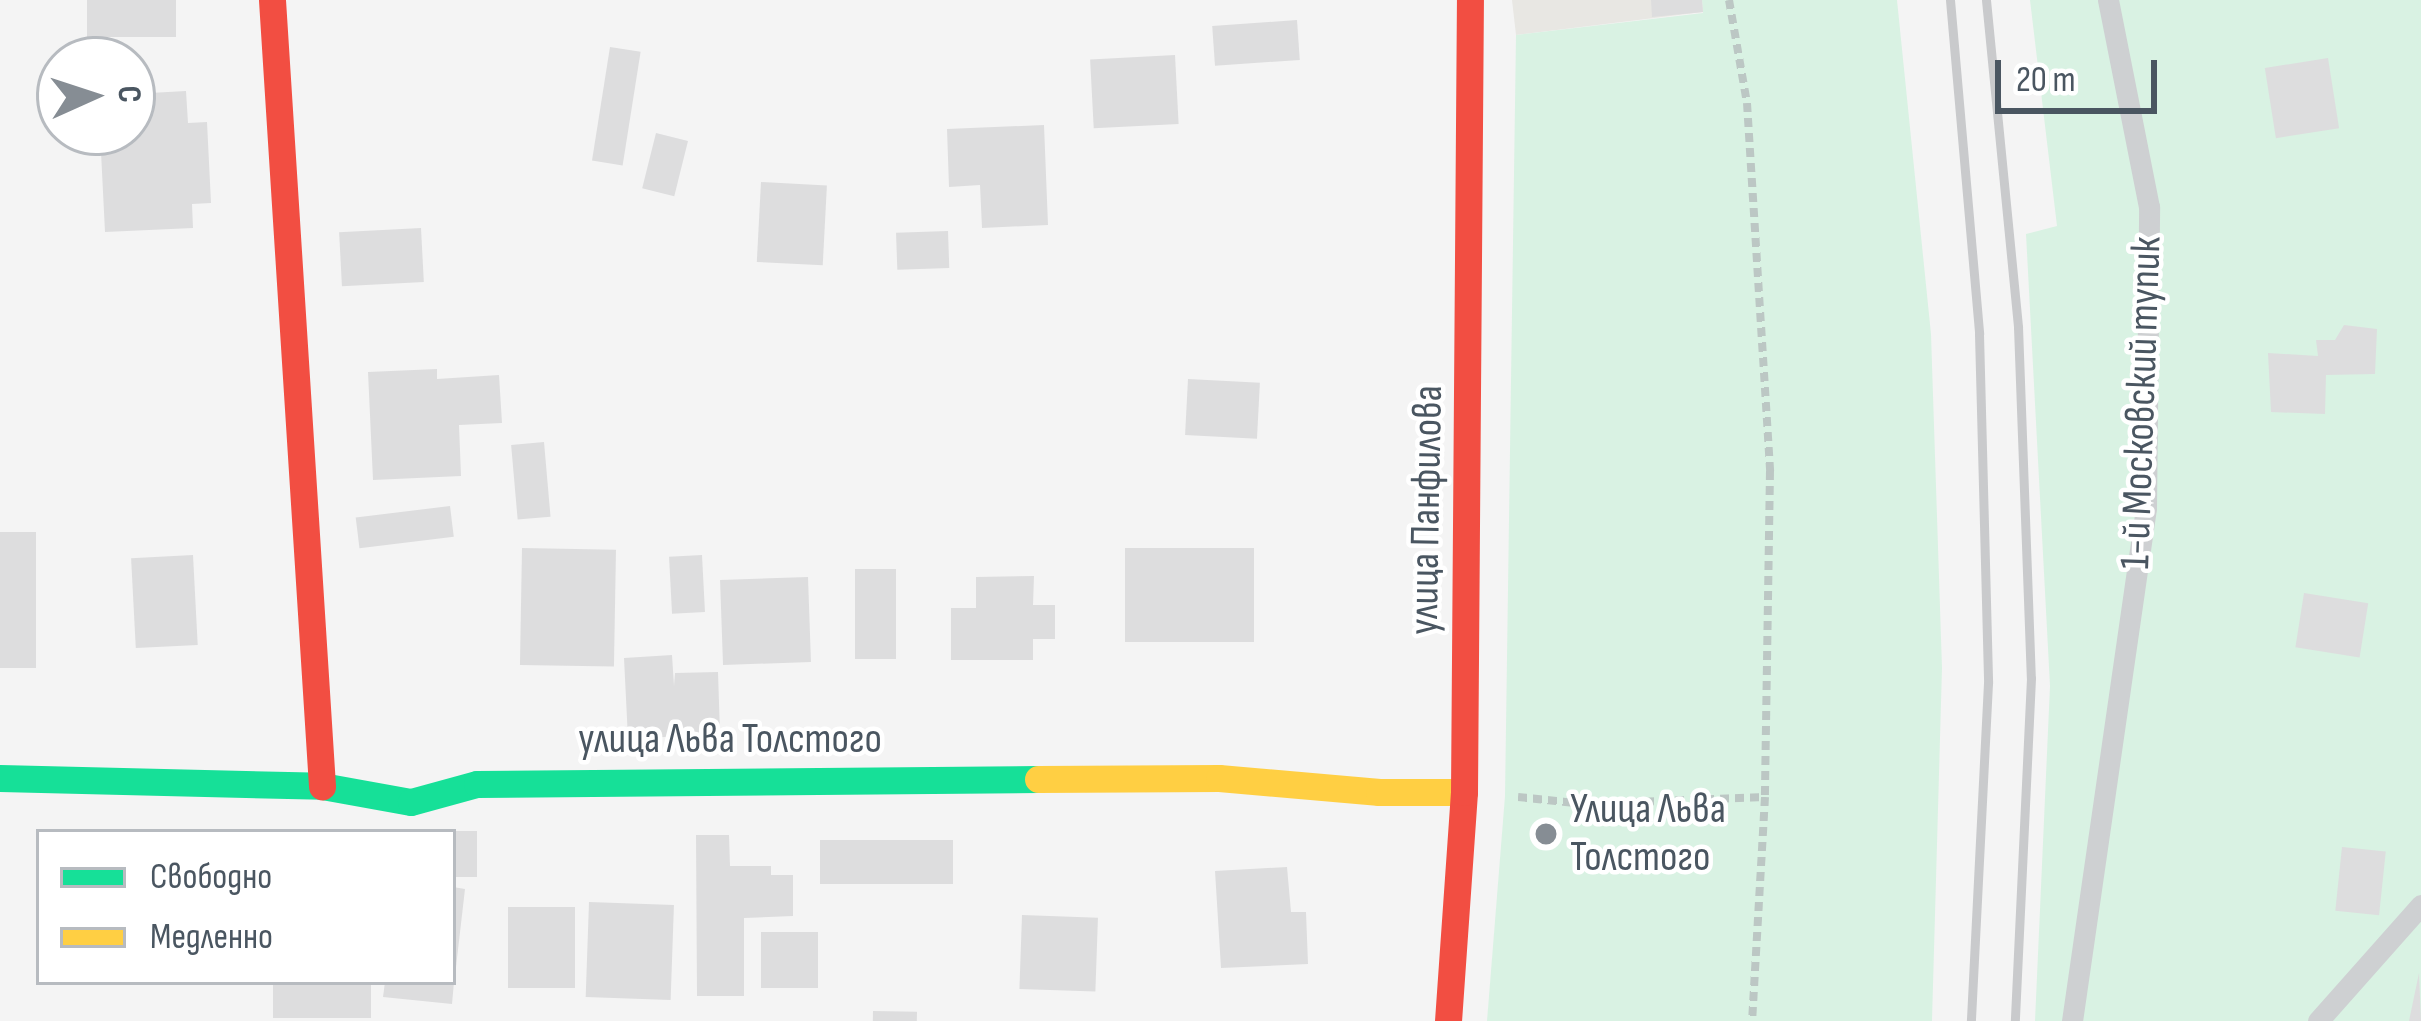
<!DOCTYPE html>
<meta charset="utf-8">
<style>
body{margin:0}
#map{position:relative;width:2421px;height:1021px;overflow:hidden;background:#f4f4f4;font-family:"Sofia Sans Condensed",sans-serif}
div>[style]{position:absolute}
.commercial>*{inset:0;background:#e8e7e3}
.green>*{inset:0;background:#d9f2e3}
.building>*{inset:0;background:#ddddde;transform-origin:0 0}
.path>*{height:8px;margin-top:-4px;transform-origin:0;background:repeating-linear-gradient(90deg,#bcc7c4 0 9px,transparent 0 15px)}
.lane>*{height:21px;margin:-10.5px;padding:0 10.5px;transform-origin:10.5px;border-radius:10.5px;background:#ced0d2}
.fast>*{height:27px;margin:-13.5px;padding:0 13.5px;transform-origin:13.5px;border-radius:13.5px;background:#16e098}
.slow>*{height:27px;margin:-13.5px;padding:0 13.5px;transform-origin:13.5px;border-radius:13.5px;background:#ffcf43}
.jam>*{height:27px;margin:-13.5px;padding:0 13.5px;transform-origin:13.5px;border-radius:13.5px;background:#f24e42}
.rail>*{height:9px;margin:-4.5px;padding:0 4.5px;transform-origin:4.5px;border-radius:4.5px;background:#c9cacc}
.dots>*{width:33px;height:33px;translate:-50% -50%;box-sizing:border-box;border:6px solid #fff;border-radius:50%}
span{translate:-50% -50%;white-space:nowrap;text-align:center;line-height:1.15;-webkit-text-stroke:9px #fff;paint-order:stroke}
.street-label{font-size:42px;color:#4a5661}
.poi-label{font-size:42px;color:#4a5661}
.left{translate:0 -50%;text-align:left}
.legend{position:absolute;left:36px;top:829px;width:420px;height:156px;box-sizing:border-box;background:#fff;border:3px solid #b7bbc0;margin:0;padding:15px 21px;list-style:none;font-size:36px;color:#4a5661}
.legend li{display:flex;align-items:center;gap:24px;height:60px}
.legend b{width:60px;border:3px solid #b7bbc0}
.north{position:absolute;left:36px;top:36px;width:120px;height:120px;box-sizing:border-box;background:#fff;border:3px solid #b7bbc0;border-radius:50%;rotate:87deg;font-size:33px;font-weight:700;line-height:48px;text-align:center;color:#4a5661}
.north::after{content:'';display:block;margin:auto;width:42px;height:54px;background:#868d94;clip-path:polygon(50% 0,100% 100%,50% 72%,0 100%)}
.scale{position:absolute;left:1995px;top:60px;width:162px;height:54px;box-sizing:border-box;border:6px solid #4a5661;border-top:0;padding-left:15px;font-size:36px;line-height:42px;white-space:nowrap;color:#4a5661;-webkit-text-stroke:9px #fff;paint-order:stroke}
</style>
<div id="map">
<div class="commercial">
<i style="clip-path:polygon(1512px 0,1702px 0,1703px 12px,1516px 35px)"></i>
</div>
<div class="green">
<i style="clip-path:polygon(1702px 0,1897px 0,1931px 334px,1942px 668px,1932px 1021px,1487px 1021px,1505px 796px,1516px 35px,1703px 13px)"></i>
<i style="clip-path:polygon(2030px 0,2421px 0,2421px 1021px,2035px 1021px,2050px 686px,2026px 234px,2057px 226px)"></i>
</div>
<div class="building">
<i style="left:87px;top:0;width:89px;height:37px"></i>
<i style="clip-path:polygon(1651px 0,1702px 0,1703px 12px,1652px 17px)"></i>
<i style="left:1297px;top:20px;width:40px;height:85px;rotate:86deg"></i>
<i style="left:610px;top:47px;width:31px;height:115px;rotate:9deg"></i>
<i style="left:1175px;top:55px;width:69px;height:85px;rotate:87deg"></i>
<i style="left:2328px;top:58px;width:71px;height:64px;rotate:81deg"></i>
<i style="clip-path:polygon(186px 91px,188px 123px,207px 122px,211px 203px,192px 204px,193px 228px,105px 232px,100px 132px,132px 132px,132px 94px)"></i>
<i style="clip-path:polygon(1044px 125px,1048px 225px,982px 228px,980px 185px,949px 187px,947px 129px)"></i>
<i style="left:656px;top:133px;width:33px;height:57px;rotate:14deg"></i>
<i style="left:761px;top:182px;width:66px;height:80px;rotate:3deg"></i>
<i style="left:421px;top:228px;width:54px;height:82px;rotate:87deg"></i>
<i style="left:948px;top:231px;width:37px;height:52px;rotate:88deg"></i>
<i style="clip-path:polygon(2344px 325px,2377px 329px,2375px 374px,2326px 375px,2325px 414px,2271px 412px,2268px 353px,2318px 356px,2316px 340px,2335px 340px)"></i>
<i style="clip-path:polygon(437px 369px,437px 379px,499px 375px,502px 423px,459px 425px,461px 476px,373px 480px,368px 372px)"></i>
<i style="left:1188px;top:379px;width:72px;height:56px;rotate:3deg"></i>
<i style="left:544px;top:442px;width:75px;height:33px;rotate:85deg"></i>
<i style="left:450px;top:506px;width:31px;height:95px;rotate:83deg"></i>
<i style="left:0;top:532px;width:36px;height:136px"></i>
<i style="left:522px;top:548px;width:94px;height:117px;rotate:1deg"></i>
<i style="left:1125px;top:548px;width:129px;height:94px"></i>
<i style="left:193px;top:555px;width:90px;height:62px;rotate:87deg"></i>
<i style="left:702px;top:555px;width:57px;height:33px;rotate:87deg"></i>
<i style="left:855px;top:569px;width:41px;height:90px"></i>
<i style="clip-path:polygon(1034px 576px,1033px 605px,1055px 605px,1055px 639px,1033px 639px,1033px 660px,951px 660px,951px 608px,976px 608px,976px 577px)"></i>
<i style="left:808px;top:577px;width:85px;height:88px;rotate:88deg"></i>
<i style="left:2304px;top:593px;width:65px;height:55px;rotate:9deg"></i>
<i style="clip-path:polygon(672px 655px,674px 686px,675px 673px,718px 672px,720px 734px,628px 739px,624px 658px)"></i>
<i style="left:453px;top:831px;width:24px;height:46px"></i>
<i style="clip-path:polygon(696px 835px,729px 835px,730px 866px,771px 866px,771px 875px,793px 875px,793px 916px,744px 918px,744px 996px,697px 996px)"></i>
<i style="left:820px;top:840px;width:133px;height:44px"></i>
<i style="left:2342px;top:847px;width:44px;height:64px;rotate:6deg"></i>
<i style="clip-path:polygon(1287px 867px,1291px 912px,1306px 912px,1308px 964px,1221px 968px,1215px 871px)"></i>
<i style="clip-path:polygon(453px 887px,465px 889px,456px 967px,453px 967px)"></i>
<i style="left:589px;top:902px;width:85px;height:95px;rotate:2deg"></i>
<i style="left:508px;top:907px;width:67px;height:81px"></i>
<i style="left:1022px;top:915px;width:76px;height:74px;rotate:2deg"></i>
<i style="left:818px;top:932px;width:56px;height:57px;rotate:90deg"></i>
<i style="clip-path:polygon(2419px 973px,2421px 1021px,2409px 1021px)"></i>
<i style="left:273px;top:982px;width:98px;height:36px"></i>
<i style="clip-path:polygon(385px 982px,454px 982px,452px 1004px,383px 997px)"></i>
<i style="left:873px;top:1011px;width:44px;height:10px;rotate:1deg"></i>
</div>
<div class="path">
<i style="left:1729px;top:0;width:105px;rotate:80.1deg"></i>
<i style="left:1747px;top:103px;width:369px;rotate:86.4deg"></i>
<i style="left:1770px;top:471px;width:326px;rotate:90.9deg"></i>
<i style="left:1765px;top:797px;width:224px;rotate:93.3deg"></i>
<i style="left:1518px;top:797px;width:67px;rotate:6deg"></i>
<i style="left:1585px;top:804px;width:180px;rotate:-2.2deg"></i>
</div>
<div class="lane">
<i style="left:2072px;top:1021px;width:518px;rotate:-81.79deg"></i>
<i style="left:2146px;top:508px;width:301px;rotate:-89.4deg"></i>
<i style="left:2149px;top:207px;width:211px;rotate:-101.2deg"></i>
<i style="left:2318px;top:1021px;width:155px;rotate:-48.4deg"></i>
</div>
<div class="fast">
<i style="left:0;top:778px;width:322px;rotate:1.4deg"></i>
<i style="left:322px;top:786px;width:90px;rotate:10.2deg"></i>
<i style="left:411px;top:802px;width:68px;rotate:-15.3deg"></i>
<i style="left:477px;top:784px;width:561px;rotate:-0.51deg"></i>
</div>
<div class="slow">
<i style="left:1038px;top:779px;width:181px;rotate:-0.3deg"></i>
<i style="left:1219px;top:778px;width:161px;rotate:5deg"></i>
<i style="left:1379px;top:792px;width:85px"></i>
</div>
<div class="jam">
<i style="left:272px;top:0;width:788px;rotate:86.36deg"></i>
<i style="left:1448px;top:1021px;width:230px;rotate:-86deg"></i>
<i style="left:1464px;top:792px;width:792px;rotate:-89.57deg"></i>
</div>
<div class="rail">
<i style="left:1950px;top:0;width:335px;rotate:85deg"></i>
<i style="left:1979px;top:334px;width:349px;rotate:88.5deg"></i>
<i style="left:1988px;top:683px;width:338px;rotate:92.9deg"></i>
<i style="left:1986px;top:0;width:329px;rotate:84.4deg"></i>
<i style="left:2018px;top:327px;width:351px;rotate:87.9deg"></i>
<i style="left:2031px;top:678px;width:343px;rotate:92.7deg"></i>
</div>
<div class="dots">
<i style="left:1546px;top:834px;background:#868d94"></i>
</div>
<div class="street-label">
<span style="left:2142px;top:403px;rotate:-88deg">1-й Московский тупик</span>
<span style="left:1427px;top:510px;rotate:-89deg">улица Панфилова</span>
<span style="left:730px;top:740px">улица Льва Толстого</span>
</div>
<div class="poi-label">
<span class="left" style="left:1570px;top:834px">Улица Льва<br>Толстого</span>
</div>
<ul class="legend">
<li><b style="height:15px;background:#16e098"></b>Свободно</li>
<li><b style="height:15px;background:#ffcf43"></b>Медленно</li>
</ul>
<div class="north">С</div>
<div class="scale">20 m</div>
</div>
